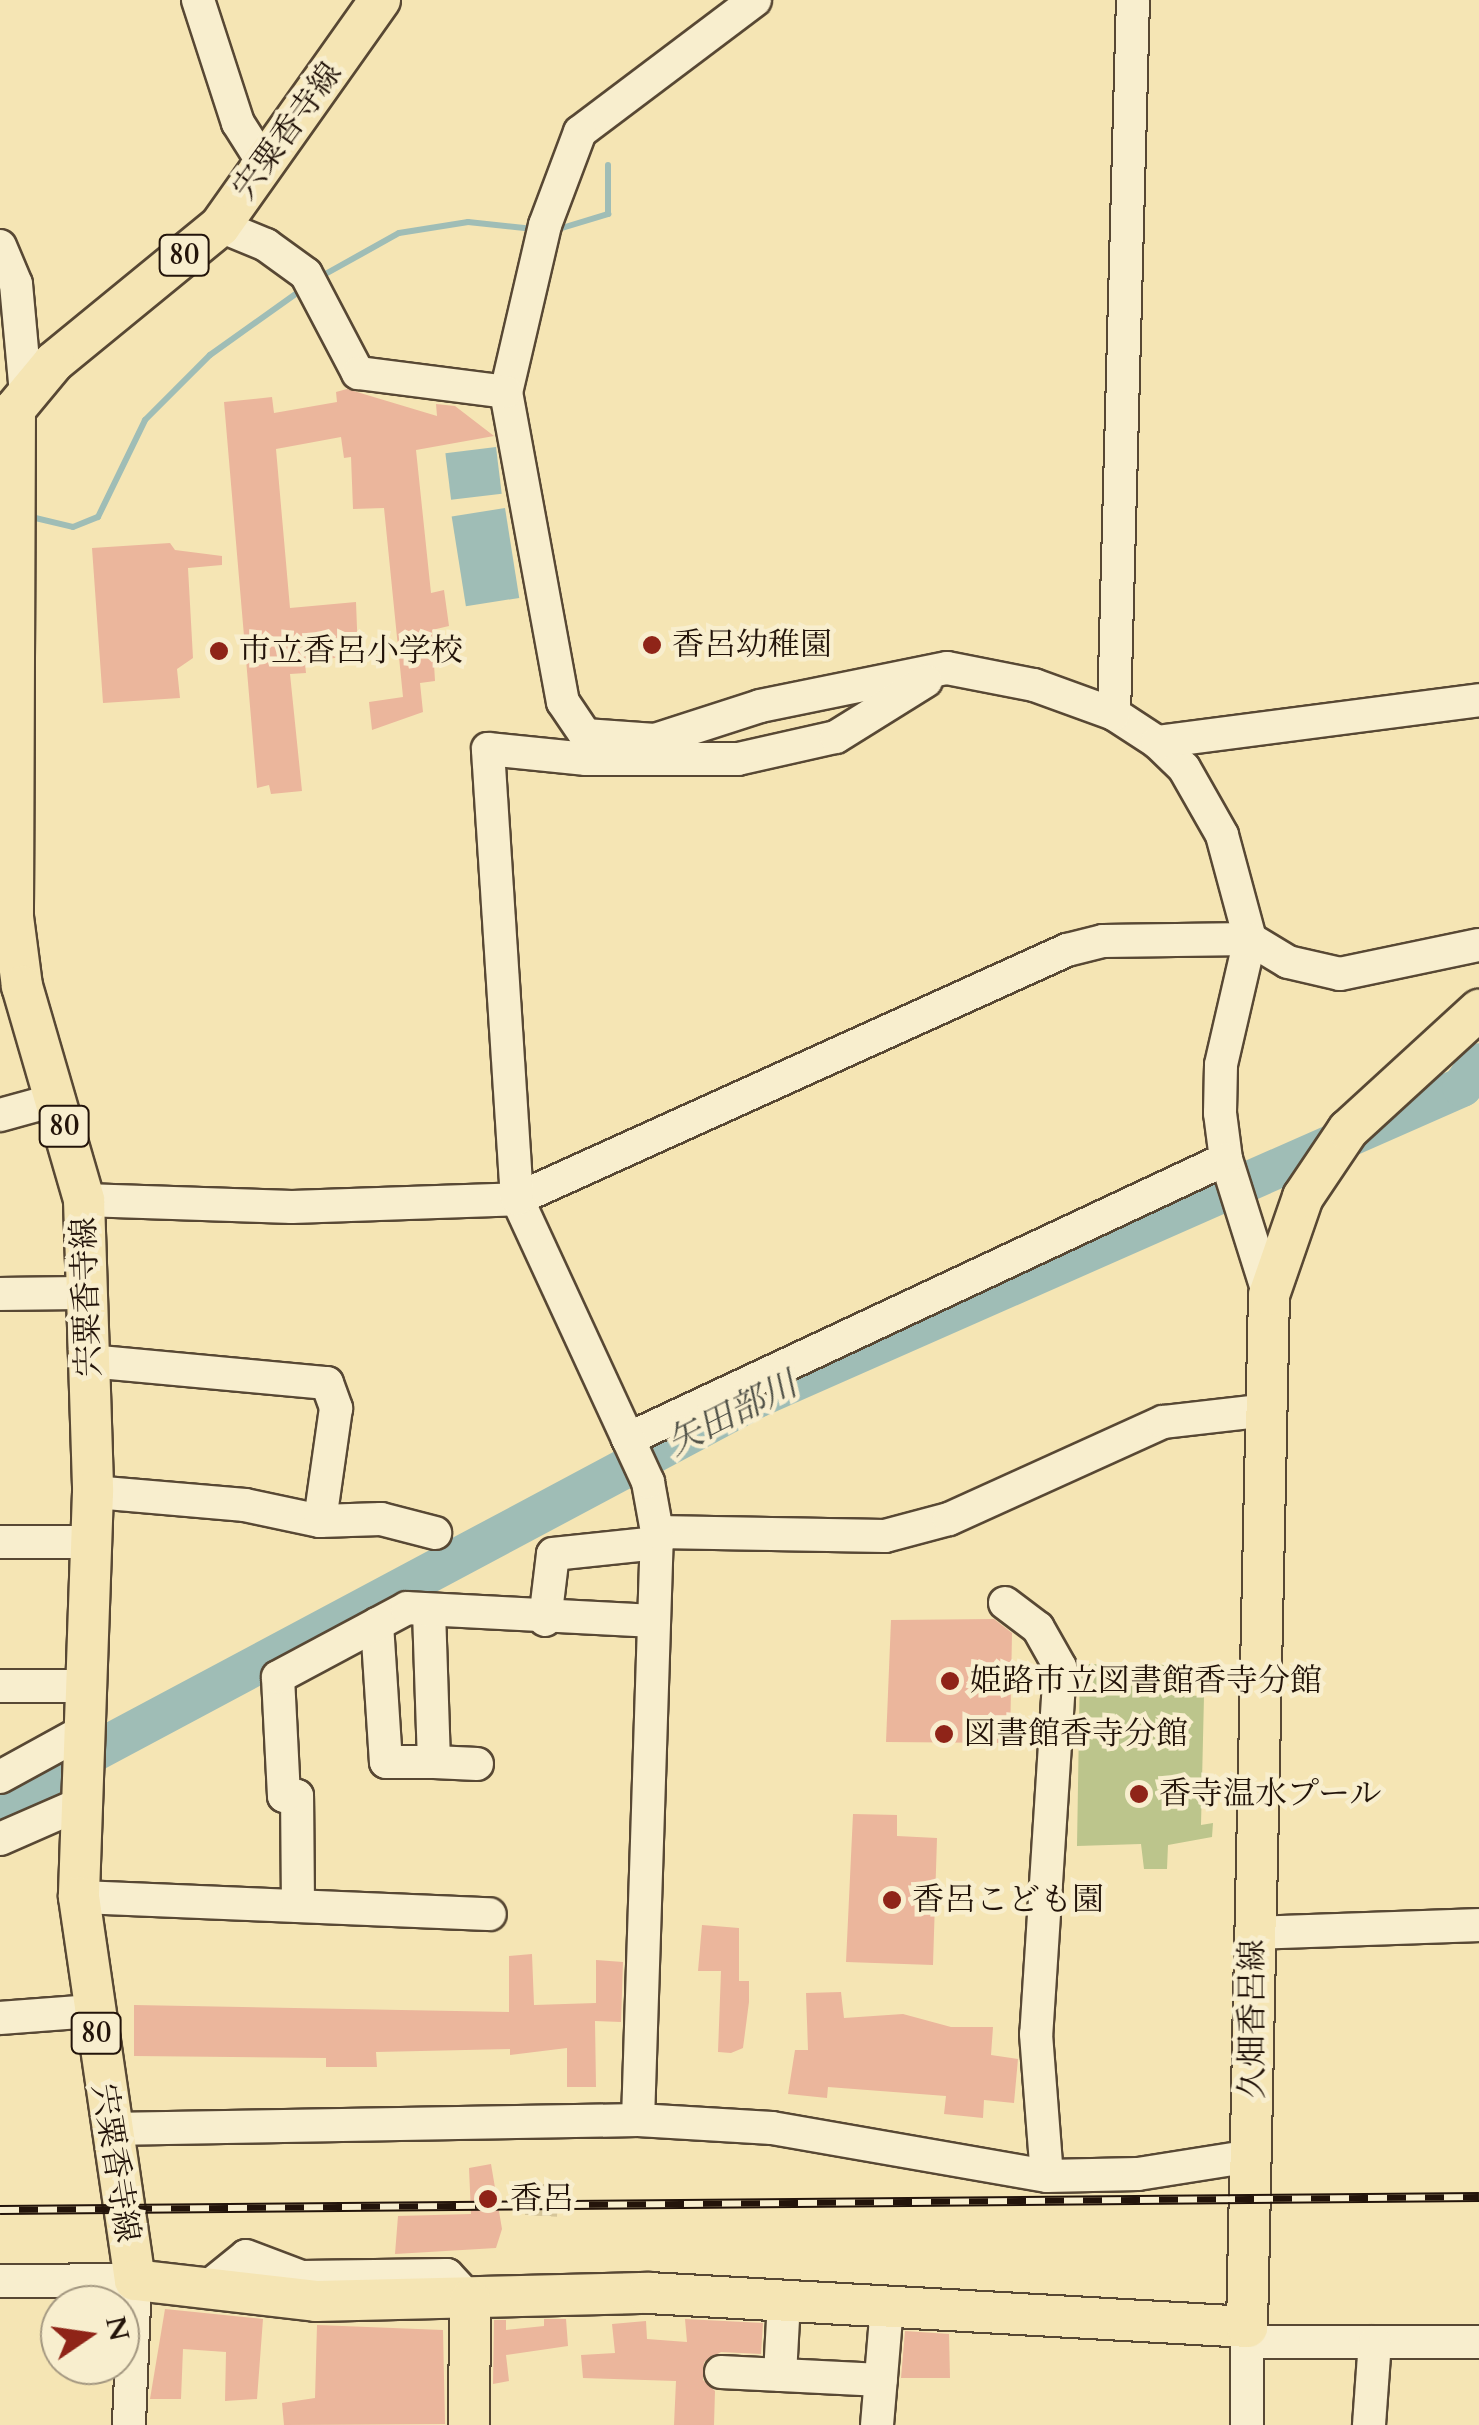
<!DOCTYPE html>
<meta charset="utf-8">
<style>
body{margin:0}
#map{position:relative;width:1479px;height:2425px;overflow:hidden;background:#f5e5b4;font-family:Cardo,"Noto Serif JP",serif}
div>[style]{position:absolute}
.green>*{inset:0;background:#bcc58c}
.water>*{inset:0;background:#9fbdb6;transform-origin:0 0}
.stream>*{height:6px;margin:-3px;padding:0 3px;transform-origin:3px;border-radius:3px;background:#9fbdb6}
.river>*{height:40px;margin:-20px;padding:0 20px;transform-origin:20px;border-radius:20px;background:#9fbdb6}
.building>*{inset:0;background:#ebb69c}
.minor-tunnel>*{height:32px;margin-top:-16px;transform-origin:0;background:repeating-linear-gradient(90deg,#d6c69a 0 32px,transparent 0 48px)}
.roads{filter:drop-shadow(2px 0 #584834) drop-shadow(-2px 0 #584834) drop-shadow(0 2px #584834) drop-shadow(0 -2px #584834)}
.minor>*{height:32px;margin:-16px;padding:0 16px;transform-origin:16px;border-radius:16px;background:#f8eece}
.major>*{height:40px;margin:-20px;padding:0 20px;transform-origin:20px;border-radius:20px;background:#f5e5b4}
.rail>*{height:10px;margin-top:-5px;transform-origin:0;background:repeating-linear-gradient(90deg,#f8eece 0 19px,#23140a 0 38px);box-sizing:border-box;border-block:2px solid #23140a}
.dots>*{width:28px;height:28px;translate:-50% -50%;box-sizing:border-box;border:5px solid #f8eece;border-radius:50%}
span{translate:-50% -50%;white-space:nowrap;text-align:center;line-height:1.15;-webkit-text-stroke:9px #f8eece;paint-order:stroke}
.shield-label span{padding:2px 8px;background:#f8eece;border:2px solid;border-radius:8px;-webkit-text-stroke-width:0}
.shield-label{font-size:30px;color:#23140a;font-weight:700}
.street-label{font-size:32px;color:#23140a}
.poi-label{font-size:32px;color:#23140a}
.left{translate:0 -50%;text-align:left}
.water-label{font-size:35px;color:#4e4f46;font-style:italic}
.north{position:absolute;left:40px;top:2285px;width:100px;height:100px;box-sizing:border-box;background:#f8eece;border:2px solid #a39780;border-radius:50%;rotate:77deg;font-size:28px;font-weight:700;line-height:40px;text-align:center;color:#23140a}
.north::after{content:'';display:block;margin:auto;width:35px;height:45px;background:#8f2418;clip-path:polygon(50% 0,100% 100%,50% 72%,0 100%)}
</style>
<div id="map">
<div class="green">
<i style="clip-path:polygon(1080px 1664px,1176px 1665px,1176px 1695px,1204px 1696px,1201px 1825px,1213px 1823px,1212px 1837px,1168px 1845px,1167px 1869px,1144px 1869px,1141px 1844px,1077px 1846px)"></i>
</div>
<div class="water">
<i style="left:496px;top:447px;width:47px;height:51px;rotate:83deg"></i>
<i style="left:505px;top:508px;width:91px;height:54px;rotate:81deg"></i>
</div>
<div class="stream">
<i style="left:552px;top:231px;width:59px;rotate:-16.9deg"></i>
<i style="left:608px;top:214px;width:49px;rotate:-90deg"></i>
<i style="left:320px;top:277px;width:90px;rotate:-29.1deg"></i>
<i style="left:399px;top:233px;width:70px;rotate:-9.1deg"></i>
<i style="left:468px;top:222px;width:66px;rotate:6.1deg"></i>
<i style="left:27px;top:516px;width:47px;rotate:13.4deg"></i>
<i style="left:73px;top:527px;width:27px;rotate:-22deg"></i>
<i style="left:98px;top:517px;width:108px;rotate:-64.1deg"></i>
<i style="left:145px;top:420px;width:92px;rotate:-45deg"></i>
<i style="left:210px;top:355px;width:112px;rotate:-35.5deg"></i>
</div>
<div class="river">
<i style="left:0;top:1802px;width:856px;rotate:-28.09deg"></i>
<i style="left:755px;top:1399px;width:773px;rotate:-23.81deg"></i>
<i style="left:1462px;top:1087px;width:29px;rotate:-55deg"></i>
</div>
<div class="building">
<i style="clip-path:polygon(347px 389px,437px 416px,436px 404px,455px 406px,494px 436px,416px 450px,431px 593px,444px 590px,449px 626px,432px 630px,435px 681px,420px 683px,423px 712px,372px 730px,369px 702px,403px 697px,384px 508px,353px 509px,351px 457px,344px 458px,341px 437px,276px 449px,290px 608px,356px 602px,358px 654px,305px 663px,306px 673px,290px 674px,302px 791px,271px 794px,269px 785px,257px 788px,224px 402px,272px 397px,274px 413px,337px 402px,336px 392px)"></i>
<i style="clip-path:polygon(170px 543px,175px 550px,222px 556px,222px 565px,188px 568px,193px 658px,177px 669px,180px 698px,103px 703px,92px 548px)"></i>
<i style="clip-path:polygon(994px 1619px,1012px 1633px,1010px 1743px,886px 1742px,891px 1620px)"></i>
<i style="clip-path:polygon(853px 1814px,897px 1815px,897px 1836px,937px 1838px,933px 1965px,846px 1962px)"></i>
<i style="clip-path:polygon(702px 1925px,739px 1928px,739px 1981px,749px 1981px,749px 2002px,743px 2048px,731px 2053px,718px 2052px,721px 1971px,698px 1971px)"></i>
<i style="clip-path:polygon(532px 1954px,534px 2005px,596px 2003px,596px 1960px,623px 1962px,621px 2022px,595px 2021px,596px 2087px,567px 2087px,567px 2048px,510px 2055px,510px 2049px,376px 2052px,377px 2067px,326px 2067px,326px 2058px,134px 2056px,134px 2005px,509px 2012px,509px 1956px)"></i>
<i style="clip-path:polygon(841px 1992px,844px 2018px,903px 2014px,951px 2027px,993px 2027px,991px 2055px,1018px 2059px,1014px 2103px,984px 2100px,983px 2118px,944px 2114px,946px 2096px,828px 2087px,827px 2098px,788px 2094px,795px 2050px,808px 2050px,806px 1993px)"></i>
<i style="clip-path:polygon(491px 2164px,502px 2229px,496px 2248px,395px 2254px,398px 2216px,471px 2214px,469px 2168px)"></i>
<i style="clip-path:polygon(165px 2309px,263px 2319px,257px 2399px,225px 2401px,226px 2352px,183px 2349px,181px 2399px,150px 2399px)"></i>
<i style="clip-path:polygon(544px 2319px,566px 2319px,568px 2346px,506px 2355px,509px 2381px,493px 2384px,494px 2320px,506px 2320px,506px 2330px,544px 2326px)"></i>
<i style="clip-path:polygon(685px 2319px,763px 2323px,761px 2354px,721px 2352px,704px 2362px,703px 2380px,715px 2391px,714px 2425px,674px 2425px,676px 2381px,583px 2378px,581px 2355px,615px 2353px,612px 2324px,646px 2321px,647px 2339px,687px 2342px)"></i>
<i style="clip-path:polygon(317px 2325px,443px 2330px,445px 2424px,284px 2425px,282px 2403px,315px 2398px)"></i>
<i style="clip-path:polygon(905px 2331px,949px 2334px,950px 2378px,901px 2378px)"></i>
</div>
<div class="minor-tunnel">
<i style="left:541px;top:2216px;width:35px;rotate:-87deg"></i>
</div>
<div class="roads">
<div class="minor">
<i style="left:198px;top:0;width:129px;rotate:72deg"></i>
<i style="left:238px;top:123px;width:49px;rotate:57.6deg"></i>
<i style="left:755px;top:0;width:219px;rotate:143deg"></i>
<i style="left:580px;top:132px;width:99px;rotate:110.6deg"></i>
<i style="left:545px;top:225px;width:171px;rotate:103.1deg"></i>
<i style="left:506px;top:392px;width:315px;rotate:79.6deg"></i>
<i style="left:563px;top:702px;width:40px;rotate:56deg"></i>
<i style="left:585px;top:735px;width:70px;rotate:4.1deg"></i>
<i style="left:655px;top:740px;width:110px;rotate:-17.9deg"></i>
<i style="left:760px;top:706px;width:191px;rotate:-11.5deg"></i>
<i style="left:947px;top:668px;width:89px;rotate:11.1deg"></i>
<i style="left:1034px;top:685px;width:85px;rotate:19.9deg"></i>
<i style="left:1114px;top:714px;width:51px;rotate:33.1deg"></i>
<i style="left:1157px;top:742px;width:37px;rotate:44deg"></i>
<i style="left:1184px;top:768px;width:77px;rotate:60.4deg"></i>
<i style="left:1222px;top:835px;width:108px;rotate:74.9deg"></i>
<i style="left:1250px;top:939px;width:129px;rotate:103deg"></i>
<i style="left:1221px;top:1065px;width:48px;rotate:91.2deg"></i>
<i style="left:1220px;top:1113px;width:46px;rotate:82.6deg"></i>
<i style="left:1226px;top:1159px;width:143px;rotate:72.5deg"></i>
<i style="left:220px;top:226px;width:50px;rotate:22.4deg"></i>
<i style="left:266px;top:245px;width:49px;rotate:35.9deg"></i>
<i style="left:306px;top:274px;width:112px;rotate:62.3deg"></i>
<i style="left:358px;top:373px;width:149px;rotate:7.3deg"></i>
<i style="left:0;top:246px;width:41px;rotate:67.2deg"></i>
<i style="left:16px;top:284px;width:109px;rotate:84.8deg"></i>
<i style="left:1114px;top:714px;width:714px;rotate:-88.48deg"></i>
<i style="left:1157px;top:742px;width:325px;rotate:-7.4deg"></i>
<i style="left:0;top:1115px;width:60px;rotate:-15.4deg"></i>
<i style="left:84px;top:1200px;width:208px;rotate:1.9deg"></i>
<i style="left:292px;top:1207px;width:225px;rotate:-2deg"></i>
<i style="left:517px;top:1199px;width:604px;rotate:-24.36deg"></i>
<i style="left:1067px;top:950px;width:37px;rotate:-14deg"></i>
<i style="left:1103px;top:941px;width:147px;rotate:-0.8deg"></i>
<i style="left:1250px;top:939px;width:44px;rotate:31.2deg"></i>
<i style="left:1288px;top:962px;width:53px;rotate:13deg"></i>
<i style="left:1340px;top:974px;width:142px;rotate:-11.8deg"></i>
<i style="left:0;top:1294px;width:86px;rotate:-0.7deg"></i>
<i style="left:89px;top:1361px;width:239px;rotate:5.3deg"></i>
<i style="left:327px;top:1383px;width:27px;rotate:70deg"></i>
<i style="left:336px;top:1408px;width:114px;rotate:98.1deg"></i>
<i style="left:320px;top:1521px;width:77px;rotate:-168deg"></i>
<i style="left:245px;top:1505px;width:153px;rotate:-175.1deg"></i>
<i style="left:628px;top:1439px;width:660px;rotate:-25.09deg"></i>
<i style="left:320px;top:1521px;width:61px;rotate:-1.9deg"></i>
<i style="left:381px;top:1519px;width:56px;rotate:14.5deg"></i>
<i style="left:657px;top:1532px;width:228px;rotate:1deg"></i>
<i style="left:885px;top:1536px;width:66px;rotate:-14.9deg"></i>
<i style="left:949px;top:1519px;width:235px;rotate:-24.4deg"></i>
<i style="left:1163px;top:1422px;width:106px;rotate:-6.5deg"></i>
<i style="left:0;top:1542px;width:88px"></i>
<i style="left:1005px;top:1603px;width:41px;rotate:37.1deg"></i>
<i style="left:1038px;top:1628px;width:45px;rotate:60.6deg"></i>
<i style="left:1060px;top:1667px;width:368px;rotate:93.7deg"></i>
<i style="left:1036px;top:2034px;width:142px;rotate:85.6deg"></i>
<i style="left:545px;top:1620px;width:66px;rotate:-83.1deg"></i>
<i style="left:553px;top:1554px;width:105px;rotate:-6deg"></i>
<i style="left:377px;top:1624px;width:138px;rotate:86.3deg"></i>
<i style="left:386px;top:1762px;width:48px"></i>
<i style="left:434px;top:1762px;width:150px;rotate:-91.9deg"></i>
<i style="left:0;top:1686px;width:87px"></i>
<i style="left:434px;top:1762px;width:43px;rotate:2.7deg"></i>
<i style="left:0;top:1777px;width:96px;rotate:-28.7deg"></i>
<i style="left:0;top:1839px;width:87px;rotate:-23.6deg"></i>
<i style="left:79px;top:1897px;width:411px;rotate:2.4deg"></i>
<i style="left:298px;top:1906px;width:110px;rotate:-90.5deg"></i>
<i style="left:297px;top:1796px;width:13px;rotate:180deg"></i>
<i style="left:284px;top:1796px;width:119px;rotate:-92.9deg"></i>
<i style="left:278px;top:1677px;width:146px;rotate:-28.1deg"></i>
<i style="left:407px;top:1608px;width:246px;rotate:3deg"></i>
<i style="left:1254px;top:1933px;width:225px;rotate:-2deg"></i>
<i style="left:0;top:2018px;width:93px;rotate:-4.3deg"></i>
<i style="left:638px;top:2120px;width:588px;rotate:-88.15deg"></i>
<i style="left:657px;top:1532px;width:51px;rotate:-100.2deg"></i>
<i style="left:648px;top:1482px;width:312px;rotate:-114.8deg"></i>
<i style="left:517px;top:1199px;width:451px;rotate:-93.7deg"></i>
<i style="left:488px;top:749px;width:99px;rotate:5.8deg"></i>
<i style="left:586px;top:759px;width:152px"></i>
<i style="left:738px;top:759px;width:100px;rotate:-12.7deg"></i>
<i style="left:836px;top:737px;width:106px;rotate:-31.9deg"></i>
<i style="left:109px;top:2129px;width:529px;rotate:-0.97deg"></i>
<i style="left:638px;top:2120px;width:134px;rotate:3.4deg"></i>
<i style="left:772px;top:2128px;width:279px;rotate:9.9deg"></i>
<i style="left:1047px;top:2176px;width:91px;rotate:-1.3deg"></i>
<i style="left:1138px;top:2174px;width:115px;rotate:-9deg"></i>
<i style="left:0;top:2281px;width:135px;rotate:-0.4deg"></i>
<i style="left:135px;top:2280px;width:145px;rotate:92.4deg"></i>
<i style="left:203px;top:2291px;width:55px;rotate:-39.1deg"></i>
<i style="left:246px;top:2256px;width:60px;rotate:20.6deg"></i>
<i style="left:302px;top:2277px;width:145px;rotate:-0.8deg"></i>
<i style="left:447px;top:2275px;width:34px;rotate:47deg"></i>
<i style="left:1247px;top:2342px;width:232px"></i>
<i style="left:721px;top:2372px;width:160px;rotate:2.9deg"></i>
<i style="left:780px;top:2375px;width:74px;rotate:-86.9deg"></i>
<i style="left:877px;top:2425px;width:118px;rotate:-85.2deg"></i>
<i style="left:1247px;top:2425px;width:98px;rotate:-90deg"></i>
<i style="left:1369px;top:2425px;width:83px;rotate:-85.9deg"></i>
</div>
<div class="major">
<i style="left:380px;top:0;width:277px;rotate:125.3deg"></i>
<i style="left:220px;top:226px;width:215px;rotate:140.7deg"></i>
<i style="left:54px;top:362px;width:61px;rotate:129.7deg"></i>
<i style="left:15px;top:409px;width:508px;rotate:90.23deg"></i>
<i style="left:13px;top:917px;width:70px;rotate:82.6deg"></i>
<i style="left:22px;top:986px;width:223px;rotate:73.8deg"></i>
<i style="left:84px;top:1200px;width:292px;rotate:88.2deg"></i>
<i style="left:93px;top:1492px;width:405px;rotate:92deg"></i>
<i style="left:79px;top:1897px;width:387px;rotate:81.7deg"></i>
<i style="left:135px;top:2280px;width:182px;rotate:6.6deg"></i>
<i style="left:316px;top:2301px;width:333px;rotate:-1.4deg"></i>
<i style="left:649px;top:2293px;width:599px;rotate:3.25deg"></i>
<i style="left:1247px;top:2327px;width:1032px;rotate:-88.78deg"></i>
<i style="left:1269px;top:1295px;width:104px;rotate:-70.9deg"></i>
<i style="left:1303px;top:1197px;width:81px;rotate:-56.1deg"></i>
<i style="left:1348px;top:1130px;width:178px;rotate:-42.5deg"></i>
<i style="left:469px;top:2425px;width:125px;rotate:-89.5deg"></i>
</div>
</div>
<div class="rail">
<i style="left:0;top:2210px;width:1479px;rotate:-0.5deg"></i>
</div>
<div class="dots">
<i style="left:652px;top:645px;background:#8f2418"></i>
<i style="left:219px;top:651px;background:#8f2418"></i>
<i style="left:950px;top:1681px;background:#8f2418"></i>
<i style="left:944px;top:1734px;background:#8f2418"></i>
<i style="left:1139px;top:1794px;background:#8f2418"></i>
<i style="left:892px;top:1900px;background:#8f2418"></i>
<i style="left:488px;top:2199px;background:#8f2418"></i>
</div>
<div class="shield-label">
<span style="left:184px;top:255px">80</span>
<span style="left:64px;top:1126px">80</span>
<span style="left:96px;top:2033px">80</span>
</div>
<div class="street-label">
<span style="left:288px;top:131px;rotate:-54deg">宍粟香寺線</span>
<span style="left:87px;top:1297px;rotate:-92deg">宍粟香寺線</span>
<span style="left:1253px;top:2019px;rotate:-90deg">久畑香呂線</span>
<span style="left:115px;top:2163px;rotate:81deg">宍粟香寺線</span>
</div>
<div class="poi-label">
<span class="left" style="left:672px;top:645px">香呂幼稚園</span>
<span class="left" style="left:239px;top:651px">市立香呂小学校</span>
<span class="left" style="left:970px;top:1681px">姫路市立図書館香寺分館</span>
<span class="left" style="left:964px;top:1734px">図書館香寺分館</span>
<span class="left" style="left:1159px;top:1794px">香寺温水プール</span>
<span class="left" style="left:912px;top:1900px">香呂こども園</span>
<span class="left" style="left:510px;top:2199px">香呂</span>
</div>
<div class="water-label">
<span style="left:732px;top:1414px;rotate:-27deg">矢田部川</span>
</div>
<div class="north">N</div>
</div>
